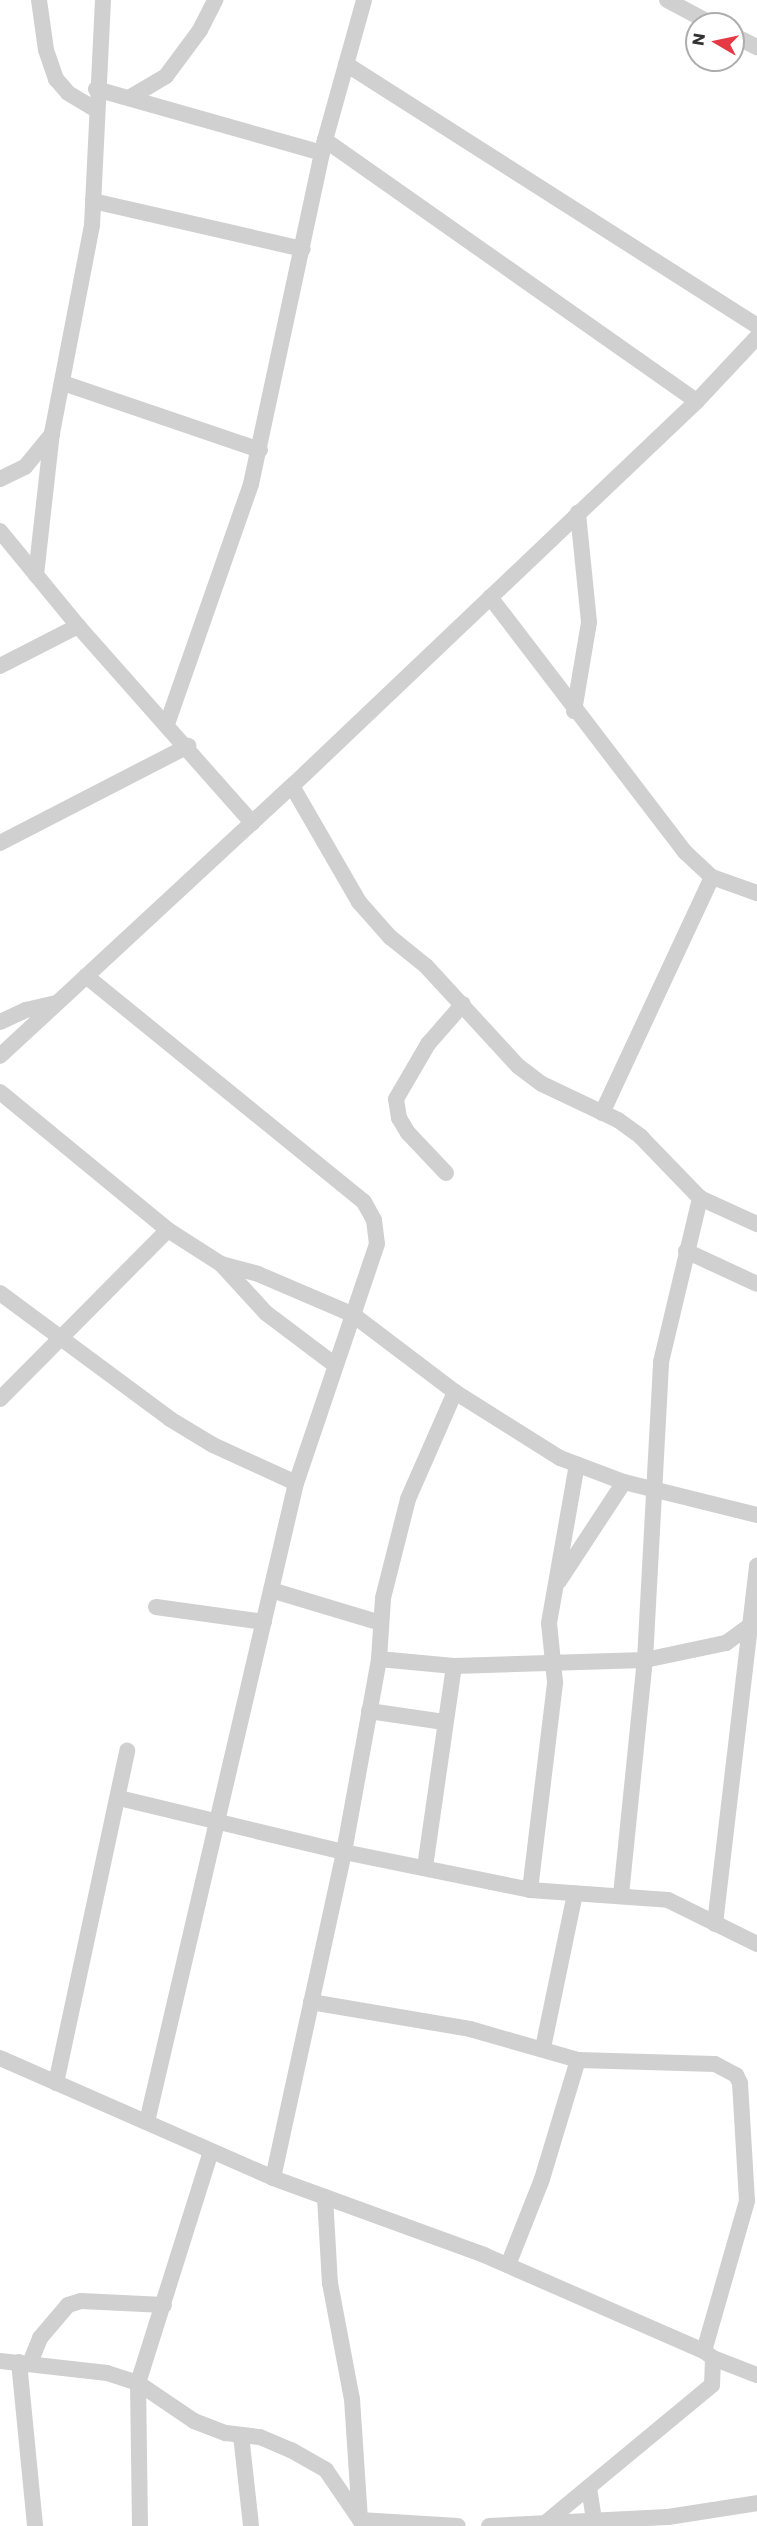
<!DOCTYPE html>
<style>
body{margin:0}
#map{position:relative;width:757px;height:2526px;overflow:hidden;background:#fff;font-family:Poppins,sans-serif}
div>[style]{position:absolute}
.minor>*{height:16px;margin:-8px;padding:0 8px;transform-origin:8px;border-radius:8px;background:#d0d0d0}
span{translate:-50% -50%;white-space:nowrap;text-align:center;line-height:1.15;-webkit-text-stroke:6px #fff;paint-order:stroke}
.north{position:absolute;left:685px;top:12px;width:60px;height:60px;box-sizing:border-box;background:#fff;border:2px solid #adadad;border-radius:50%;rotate:279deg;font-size:16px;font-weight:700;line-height:24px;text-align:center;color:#333}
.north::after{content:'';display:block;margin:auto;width:21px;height:27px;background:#e63946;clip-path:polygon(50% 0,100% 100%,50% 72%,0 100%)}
</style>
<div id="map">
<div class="minor">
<i style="left:39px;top:0;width:50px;rotate:82deg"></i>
<i style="left:46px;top:50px;width:31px;rotate:71deg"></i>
<i style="left:56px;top:79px;width:18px;rotate:49deg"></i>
<i style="left:68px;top:93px;width:31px;rotate:31deg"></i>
<i style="left:667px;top:0;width:51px;rotate:28.1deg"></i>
<i style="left:733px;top:35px;width:27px;rotate:27deg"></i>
<i style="left:346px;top:64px;width:487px;rotate:32.5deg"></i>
<i style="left:96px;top:89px;width:235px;rotate:15.8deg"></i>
<i style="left:129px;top:98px;width:43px;rotate:-30.7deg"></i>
<i style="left:166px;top:76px;width:57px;rotate:-53.5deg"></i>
<i style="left:200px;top:30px;width:34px;rotate:-63deg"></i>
<i style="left:325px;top:140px;width:454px;rotate:35.1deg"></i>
<i style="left:93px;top:201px;width:215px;rotate:12.9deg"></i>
<i style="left:63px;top:383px;width:208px;rotate:18.8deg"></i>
<i style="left:0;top:479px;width:28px;rotate:-26deg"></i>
<i style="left:25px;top:467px;width:43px;rotate:-50.7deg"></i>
<i style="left:0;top:531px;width:123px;rotate:50.6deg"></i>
<i style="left:78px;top:626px;width:263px;rotate:48.5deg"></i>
<i style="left:36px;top:575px;width:143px;rotate:-83.6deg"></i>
<i style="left:52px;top:433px;width:212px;rotate:-79.1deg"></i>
<i style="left:92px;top:225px;width:225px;rotate:-87.2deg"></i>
<i style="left:490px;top:597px;width:321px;rotate:52.6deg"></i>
<i style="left:685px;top:852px;width:37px;rotate:43deg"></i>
<i style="left:712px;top:877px;width:48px;rotate:19.6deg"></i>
<i style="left:0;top:666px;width:88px;rotate:-27.1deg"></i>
<i style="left:574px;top:711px;width:90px;rotate:-80.4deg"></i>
<i style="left:589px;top:622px;width:110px;rotate:-95.8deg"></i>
<i style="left:167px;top:724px;width:254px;rotate:-70.7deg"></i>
<i style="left:251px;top:484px;width:352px;rotate:-77.9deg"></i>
<i style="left:325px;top:140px;width:145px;rotate:-74.4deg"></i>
<i style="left:292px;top:786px;width:134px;rotate:60deg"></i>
<i style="left:359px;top:902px;width:47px;rotate:48.5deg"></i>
<i style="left:390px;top:937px;width:46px;rotate:38.9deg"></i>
<i style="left:426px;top:966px;width:136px;rotate:47.4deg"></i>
<i style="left:518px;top:1066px;width:30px;rotate:37deg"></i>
<i style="left:542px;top:1084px;width:84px;rotate:25.3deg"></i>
<i style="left:618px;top:1120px;width:29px;rotate:36deg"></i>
<i style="left:641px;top:1137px;width:85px;rotate:46deg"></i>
<i style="left:700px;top:1198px;width:63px;rotate:24.5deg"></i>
<i style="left:0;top:843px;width:212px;rotate:-27.3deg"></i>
<i style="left:86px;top:976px;width:358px;rotate:39.1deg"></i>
<i style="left:364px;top:1202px;width:21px;rotate:61deg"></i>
<i style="left:374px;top:1220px;width:24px;rotate:83deg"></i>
<i style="left:377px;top:1244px;width:252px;rotate:108.7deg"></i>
<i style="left:296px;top:1483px;width:656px;rotate:103.13deg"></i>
<i style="left:0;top:1022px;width:29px;rotate:-25deg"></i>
<i style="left:26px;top:1010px;width:31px;rotate:-13deg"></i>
<i style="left:0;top:1056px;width:398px;rotate:-42.8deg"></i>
<i style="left:292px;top:786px;width:559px;rotate:-43.55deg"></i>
<i style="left:697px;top:401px;width:88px;rotate:-46.8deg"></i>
<i style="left:0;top:1092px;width:217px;rotate:39.4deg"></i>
<i style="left:168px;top:1230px;width:63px;rotate:32.7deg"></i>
<i style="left:221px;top:1264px;width:67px;rotate:47.4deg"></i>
<i style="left:266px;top:1313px;width:86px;rotate:37deg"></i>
<i style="left:602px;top:1113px;width:260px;rotate:-65deg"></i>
<i style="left:446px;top:1173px;width:55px;rotate:-133.5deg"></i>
<i style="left:408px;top:1133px;width:17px;rotate:-121deg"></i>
<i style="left:399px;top:1118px;width:19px;rotate:-99deg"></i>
<i style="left:396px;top:1099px;width:64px;rotate:-59.8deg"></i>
<i style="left:428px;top:1044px;width:53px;rotate:-48.8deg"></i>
<i style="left:686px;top:1251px;width:78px;rotate:24.9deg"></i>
<i style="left:221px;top:1264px;width:38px;rotate:15deg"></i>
<i style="left:258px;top:1274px;width:102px;rotate:23.1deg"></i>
<i style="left:352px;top:1314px;width:129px;rotate:37.1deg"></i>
<i style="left:455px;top:1392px;width:124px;rotate:32.2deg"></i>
<i style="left:560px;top:1458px;width:68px;rotate:20.6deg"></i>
<i style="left:624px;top:1482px;width:137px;rotate:13.9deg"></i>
<i style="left:0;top:1293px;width:212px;rotate:36.5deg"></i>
<i style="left:170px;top:1419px;width:50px;rotate:31.2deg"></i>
<i style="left:213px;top:1445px;width:91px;rotate:24.6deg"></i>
<i style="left:0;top:1399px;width:238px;rotate:-45.2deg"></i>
<i style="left:559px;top:1581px;width:118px;rotate:-56.7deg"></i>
<i style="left:271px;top:1590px;width:115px;rotate:16.7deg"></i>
<i style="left:156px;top:1607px;width:109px;rotate:7.9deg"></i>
<i style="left:379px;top:1659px;width:75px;rotate:5.3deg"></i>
<i style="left:454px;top:1666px;width:191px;rotate:-1.8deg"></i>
<i style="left:645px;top:1660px;width:83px;rotate:-11.9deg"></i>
<i style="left:726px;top:1643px;width:29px;rotate:-36deg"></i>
<i style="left:369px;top:1711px;width:76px;rotate:8.3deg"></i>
<i style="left:119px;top:1798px;width:231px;rotate:13.5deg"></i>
<i style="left:344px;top:1852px;width:190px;rotate:11.5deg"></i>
<i style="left:530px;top:1890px;width:138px;rotate:4.1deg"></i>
<i style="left:668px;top:1900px;width:99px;rotate:26.3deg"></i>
<i style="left:425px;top:1867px;width:203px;rotate:-81.8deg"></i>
<i style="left:530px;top:1890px;width:209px;rotate:-83.1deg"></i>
<i style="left:555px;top:1682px;width:59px;rotate:-95.8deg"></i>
<i style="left:549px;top:1623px;width:161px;rotate:-80deg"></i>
<i style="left:621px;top:1895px;width:236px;rotate:-84.2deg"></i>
<i style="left:645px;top:1660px;width:298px;rotate:-86.9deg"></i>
<i style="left:661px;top:1362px;width:169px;rotate:-76.6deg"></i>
<i style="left:715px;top:1924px;width:361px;rotate:-83.3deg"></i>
<i style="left:311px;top:2002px;width:161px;rotate:9.6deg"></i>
<i style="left:470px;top:2029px;width:112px;rotate:16deg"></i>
<i style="left:578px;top:2060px;width:137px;rotate:1.7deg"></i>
<i style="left:715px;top:2064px;width:24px;rotate:28deg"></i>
<i style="left:736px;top:2075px;width:9px;rotate:63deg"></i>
<i style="left:740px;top:2083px;width:118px;rotate:86.6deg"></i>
<i style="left:747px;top:2201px;width:156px;rotate:106deg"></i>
<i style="left:543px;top:2048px;width:158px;rotate:-78.3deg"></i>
<i style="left:0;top:2058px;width:298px;rotate:23.7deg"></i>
<i style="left:273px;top:2178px;width:225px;rotate:20deg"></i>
<i style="left:484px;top:2255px;width:240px;rotate:23.6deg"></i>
<i style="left:704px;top:2351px;width:11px;rotate:38deg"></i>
<i style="left:713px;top:2358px;width:27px;rotate:92deg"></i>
<i style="left:712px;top:2385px;width:217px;rotate:140.4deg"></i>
<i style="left:56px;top:2083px;width:340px;rotate:-77.9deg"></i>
<i style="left:273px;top:2178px;width:334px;rotate:-77.7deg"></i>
<i style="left:344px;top:1852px;width:196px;rotate:-79.7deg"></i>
<i style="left:379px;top:1659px;width:61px;rotate:-86.2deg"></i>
<i style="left:383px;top:1598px;width:102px;rotate:-75.8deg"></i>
<i style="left:408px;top:1499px;width:117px;rotate:-66.3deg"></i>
<i style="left:325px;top:2197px;width:86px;rotate:86.7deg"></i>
<i style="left:330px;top:2283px;width:118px;rotate:79.3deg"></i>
<i style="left:352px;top:2399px;width:121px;rotate:86.2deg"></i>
<i style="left:508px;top:2265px;width:92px;rotate:-68.4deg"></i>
<i style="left:542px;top:2179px;width:124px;rotate:-73.2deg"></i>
<i style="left:713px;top:2358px;width:47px;rotate:21.1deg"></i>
<i style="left:0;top:2361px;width:108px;rotate:6.4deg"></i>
<i style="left:107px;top:2373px;width:33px;rotate:18deg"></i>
<i style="left:138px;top:2383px;width:68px;rotate:34.2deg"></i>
<i style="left:194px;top:2421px;width:34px;rotate:21deg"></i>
<i style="left:226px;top:2433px;width:34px;rotate:7deg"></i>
<i style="left:260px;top:2437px;width:34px;rotate:23deg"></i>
<i style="left:291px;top:2450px;width:40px;rotate:29.7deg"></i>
<i style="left:326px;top:2470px;width:60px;rotate:55.8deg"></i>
<i style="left:360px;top:2520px;width:98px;rotate:3.5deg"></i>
<i style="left:19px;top:2362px;width:165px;rotate:84.4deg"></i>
<i style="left:30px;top:2363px;width:27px;rotate:-68deg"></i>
<i style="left:40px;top:2338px;width:43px;rotate:-49.7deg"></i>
<i style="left:68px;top:2305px;width:14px;rotate:-17deg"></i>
<i style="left:81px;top:2301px;width:83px;rotate:2.8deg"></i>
<i style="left:241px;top:2435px;width:92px;rotate:83.7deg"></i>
<i style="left:589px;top:2488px;width:33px;rotate:81deg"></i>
<i style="left:140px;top:2526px;width:143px;rotate:-90.8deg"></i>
<i style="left:138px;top:2383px;width:242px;rotate:-72.5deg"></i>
<i style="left:489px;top:2526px;width:179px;rotate:-2.9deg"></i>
<i style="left:668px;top:2517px;width:90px;rotate:-8.9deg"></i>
</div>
<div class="north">N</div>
</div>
